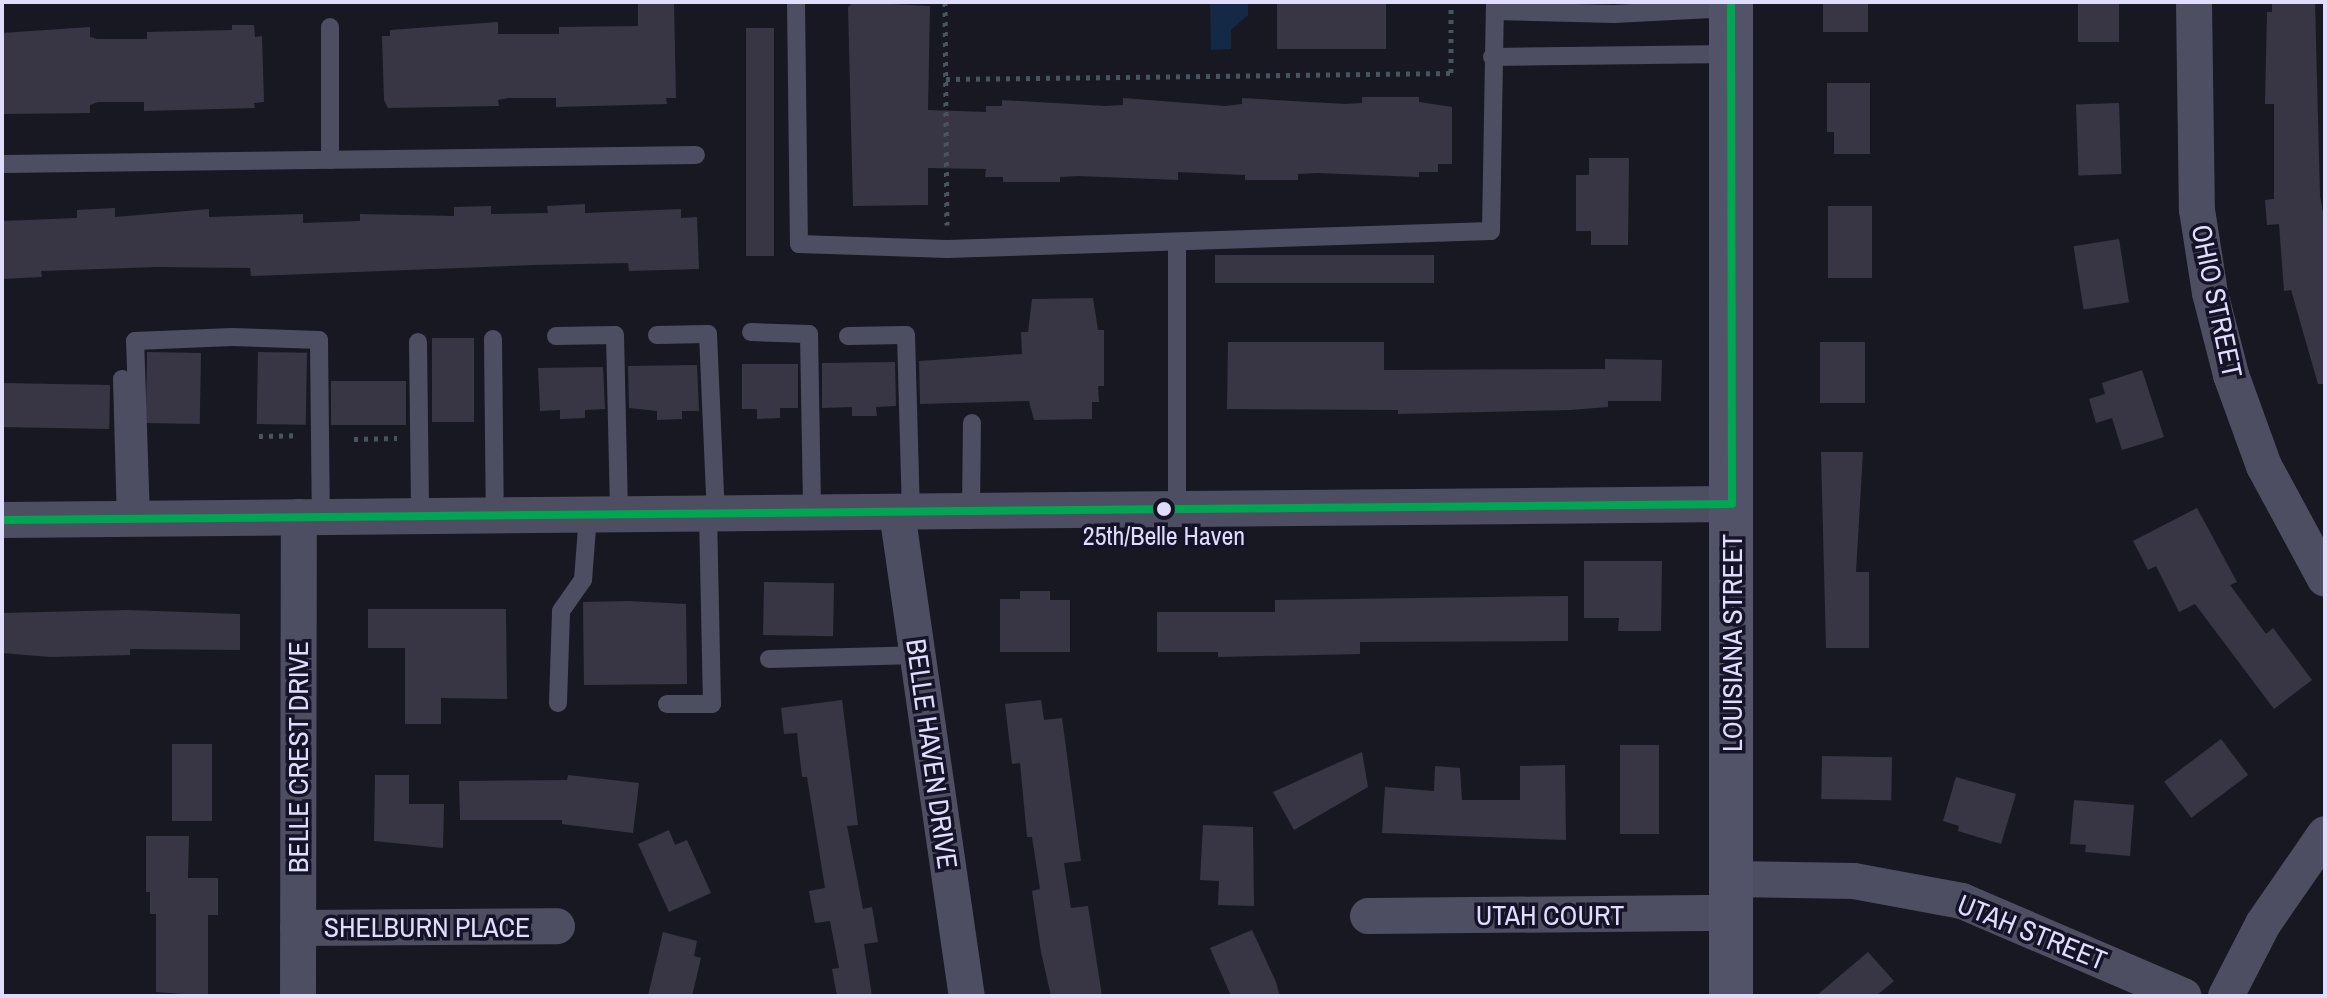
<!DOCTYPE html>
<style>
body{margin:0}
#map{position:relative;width:2327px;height:998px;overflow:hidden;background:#181822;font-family:"Archivo Narrow",sans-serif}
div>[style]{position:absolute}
.water>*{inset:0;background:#142946}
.building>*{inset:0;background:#383644;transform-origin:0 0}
.path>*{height:5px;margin-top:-2.5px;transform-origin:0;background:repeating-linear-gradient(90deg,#48545e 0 4px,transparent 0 10px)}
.lane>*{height:18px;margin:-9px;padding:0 9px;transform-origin:9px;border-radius:9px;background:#4e4e62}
.street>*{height:36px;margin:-18px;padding:0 18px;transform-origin:18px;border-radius:18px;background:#4e4e62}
.secondary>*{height:44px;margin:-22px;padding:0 22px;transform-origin:22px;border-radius:22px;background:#525268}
.bus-1>*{height:8px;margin:-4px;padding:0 4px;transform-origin:4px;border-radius:4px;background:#00a651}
.dots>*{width:22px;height:22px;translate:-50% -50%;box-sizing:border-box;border:4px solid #151327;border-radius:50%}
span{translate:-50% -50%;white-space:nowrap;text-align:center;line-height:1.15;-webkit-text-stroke:7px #151327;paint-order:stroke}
.bus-label{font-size:26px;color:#dfdcfc}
.street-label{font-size:28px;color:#dfdcfc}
.frame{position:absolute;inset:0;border:4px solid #dfdcfc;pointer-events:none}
</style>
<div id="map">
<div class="water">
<i style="clip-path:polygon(1210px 2px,1248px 2px,1248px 15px,1231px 30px,1231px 49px,1211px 50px)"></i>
</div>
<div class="building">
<i style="clip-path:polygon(638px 2px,674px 2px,676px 98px,666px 98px,667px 104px,556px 107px,556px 98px,508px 98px,498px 100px,499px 106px,388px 108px,384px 100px,382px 36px,390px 36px,390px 30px,498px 22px,498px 34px,559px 34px,559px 27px,638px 26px)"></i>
<i style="clip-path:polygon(854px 2px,930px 6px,928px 110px,986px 112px,986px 106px,1002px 106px,1002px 100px,1105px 106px,1123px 105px,1123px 98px,1225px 106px,1242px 104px,1242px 98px,1345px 104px,1362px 103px,1362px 97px,1419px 97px,1419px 102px,1452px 107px,1452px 164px,1438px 164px,1438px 172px,1419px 172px,1419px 177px,1317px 173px,1298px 174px,1298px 180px,1245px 180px,1245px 175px,1178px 172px,1178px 180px,1078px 176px,1060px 177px,1060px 182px,1003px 182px,1003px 177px,985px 177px,986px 169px,928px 168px,928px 205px,853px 206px,848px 7px)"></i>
<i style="left:1277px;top:2px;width:109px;height:47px"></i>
<i style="left:1823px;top:2px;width:45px;height:30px"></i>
<i style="left:2078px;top:2px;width:41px;height:40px"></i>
<i style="clip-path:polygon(2272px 2px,2315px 2px,2320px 196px,2325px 224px,2325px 384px,2318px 384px,2291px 290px,2284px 291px,2279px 224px,2267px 225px,2265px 200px,2274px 199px,2274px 104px,2265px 104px,2267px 12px,2272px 12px)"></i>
<i style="clip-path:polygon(232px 25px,254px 25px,255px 37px,262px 36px,264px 102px,254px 103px,255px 108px,144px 111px,144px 102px,98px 102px,90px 105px,90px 113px,2px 114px,2px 33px,90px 27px,90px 37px,97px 39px,147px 39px,147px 32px,232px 30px)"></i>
<i style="left:746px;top:28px;width:28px;height:228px"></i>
<i style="clip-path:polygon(1827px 83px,1870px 83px,1870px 154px,1834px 154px,1834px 132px,1827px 132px)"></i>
<i style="left:2119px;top:103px;width:71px;height:43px;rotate:88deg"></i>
<i style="clip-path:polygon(1589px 158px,1629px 158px,1628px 245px,1591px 245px,1591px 231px,1576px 231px,1576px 175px,1589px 175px)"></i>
<i style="clip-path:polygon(585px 204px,585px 213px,681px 209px,681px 218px,697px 217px,699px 269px,629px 271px,628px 263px,533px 265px,251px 276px,250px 268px,157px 267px,41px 271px,42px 277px,2px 279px,2px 221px,77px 218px,77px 210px,115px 208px,115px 217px,209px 209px,209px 217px,303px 214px,303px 223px,360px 221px,360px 214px,454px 216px,454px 207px,491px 206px,491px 214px,548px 213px,547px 206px)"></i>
<i style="left:1828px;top:206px;width:44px;height:72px"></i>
<i style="left:2119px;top:239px;width:64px;height:46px;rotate:81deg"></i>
<i style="left:1434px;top:255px;width:28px;height:219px;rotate:90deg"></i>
<i style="clip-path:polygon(1093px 298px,1098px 330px,1104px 330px,1104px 386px,1098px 386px,1099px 402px,1092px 402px,1092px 419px,1034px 420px,1029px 401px,920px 404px,919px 361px,1022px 354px,1021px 332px,1028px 332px,1032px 299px)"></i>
<i style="left:432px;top:338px;width:42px;height:84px"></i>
<i style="clip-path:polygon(1228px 342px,1384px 342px,1384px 370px,1605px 369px,1605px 359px,1662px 360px,1661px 401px,1608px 401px,1608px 407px,1570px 410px,1398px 414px,1398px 410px,1227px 409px)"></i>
<i style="left:1820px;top:342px;width:45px;height:61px"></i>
<i style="left:147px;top:352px;width:54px;height:71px;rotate:1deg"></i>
<i style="left:258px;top:352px;width:49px;height:72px;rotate:1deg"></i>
<i style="clip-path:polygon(895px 362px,896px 406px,876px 407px,877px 416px,852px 416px,852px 407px,822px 408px,822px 363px)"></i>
<i style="clip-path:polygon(742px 364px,798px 364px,798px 408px,780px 408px,780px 418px,757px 419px,757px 409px,742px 409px)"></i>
<i style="clip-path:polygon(697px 365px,699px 411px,682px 411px,682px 419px,657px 420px,657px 411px,629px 408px,628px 366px)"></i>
<i style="clip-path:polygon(603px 367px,605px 409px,585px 410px,585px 418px,560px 419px,560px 410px,540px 411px,538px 368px)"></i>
<i style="clip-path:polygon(2142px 370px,2164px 437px,2122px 450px,2112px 418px,2096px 423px,2089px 399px,2105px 394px,2102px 383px)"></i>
<i style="left:331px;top:381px;width:75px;height:44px"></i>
<i style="left:2px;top:383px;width:108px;height:44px;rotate:1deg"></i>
<i style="clip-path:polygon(1821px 452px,1863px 452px,1856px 572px,1869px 572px,1869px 648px,1826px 648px)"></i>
<i style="clip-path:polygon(2197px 508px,2237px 582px,2230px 585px,2266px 634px,2273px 628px,2312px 680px,2274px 709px,2195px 604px,2179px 612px,2156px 566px,2148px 570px,2133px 541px)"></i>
<i style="clip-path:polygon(1584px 561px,1662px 561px,1661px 631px,1618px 631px,1619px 618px,1584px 618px)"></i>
<i style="left:764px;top:582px;width:70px;height:53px;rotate:1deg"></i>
<i style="clip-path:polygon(1020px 591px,1050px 591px,1050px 600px,1070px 600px,1070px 652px,1000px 652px,1000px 599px,1020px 599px)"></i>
<i style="clip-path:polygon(1568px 596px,1568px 641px,1360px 642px,1360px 654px,1218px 657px,1218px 652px,1157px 652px,1157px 612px,1275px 612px,1275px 600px)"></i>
<i style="clip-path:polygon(628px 601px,686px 604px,687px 684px,584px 685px,583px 602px)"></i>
<i style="clip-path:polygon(368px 609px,506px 609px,507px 699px,441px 698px,441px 724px,405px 724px,405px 648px,368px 648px)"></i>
<i style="clip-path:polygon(128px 610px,240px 614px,240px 650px,130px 649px,130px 655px,50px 657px,2px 653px,2px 613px)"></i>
<i style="clip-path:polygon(842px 700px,858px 825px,847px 826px,863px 909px,872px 907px,878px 942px,864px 944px,872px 996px,837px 996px,832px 969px,839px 968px,830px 921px,815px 923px,809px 891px,825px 888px,807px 777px,802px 777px,797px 733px,784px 734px,781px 708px)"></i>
<i style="clip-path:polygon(1041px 700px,1044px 720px,1062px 718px,1081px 861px,1064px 863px,1071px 908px,1088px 906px,1102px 996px,1051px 996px,1041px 952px,1032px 891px,1040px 889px,1032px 837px,1027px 837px,1020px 763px,1012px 764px,1005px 704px)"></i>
<i style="left:2221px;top:739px;width:45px;height:71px;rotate:53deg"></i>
<i style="left:172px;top:744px;width:40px;height:77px"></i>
<i style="left:1620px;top:745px;width:39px;height:89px"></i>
<i style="clip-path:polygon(1362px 752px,1368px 787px,1294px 830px,1273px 792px)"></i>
<i style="left:1822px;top:756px;width:70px;height:43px;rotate:1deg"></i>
<i style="clip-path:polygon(1565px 765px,1566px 840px,1382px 833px,1385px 787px,1434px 791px,1435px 766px,1460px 768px,1462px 800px,1520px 800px,1520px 766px)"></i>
<i style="clip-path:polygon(375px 775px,409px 775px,409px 804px,444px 804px,443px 848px,374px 841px)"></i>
<i style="clip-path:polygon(568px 775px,639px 783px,633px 833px,562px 824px,562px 820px,460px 820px,459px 781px,567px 780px)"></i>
<i style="clip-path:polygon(1956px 777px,2016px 794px,2001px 844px,1958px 831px,1959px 826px,1943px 821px)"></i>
<i style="clip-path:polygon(2074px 800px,2134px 805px,2130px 856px,2085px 852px,2086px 845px,2070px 844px)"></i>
<i style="clip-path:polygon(1203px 825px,1253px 827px,1254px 906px,1218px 905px,1219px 881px,1200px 880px)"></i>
<i style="clip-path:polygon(669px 830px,675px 845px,687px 840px,711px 893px,669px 912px,638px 844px)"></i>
<i style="clip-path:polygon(146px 836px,189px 836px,188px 878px,218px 878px,218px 915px,208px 915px,208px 996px,156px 992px,156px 914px,150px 914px,150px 892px,146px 892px)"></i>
<i style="clip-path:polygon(1252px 930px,1276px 982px,1280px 996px,1231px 996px,1210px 948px)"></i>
<i style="clip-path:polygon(663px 932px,697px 941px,694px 956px,701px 958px,692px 996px,648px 996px)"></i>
<i style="clip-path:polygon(1868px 952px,1894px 981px,1876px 996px,1816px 996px)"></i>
</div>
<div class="path">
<i style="left:945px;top:2px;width:223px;rotate:89.5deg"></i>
<i style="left:946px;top:79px;width:505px;rotate:-0.68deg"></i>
<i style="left:1451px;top:73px;width:71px;rotate:-90deg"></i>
<i style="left:259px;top:436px;width:39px;rotate:-1deg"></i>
<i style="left:354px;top:439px;width:43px;rotate:-1.3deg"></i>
</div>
<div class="lane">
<i style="left:796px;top:2px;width:242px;rotate:89.3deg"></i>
<i style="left:799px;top:244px;width:148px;rotate:1.9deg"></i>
<i style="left:947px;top:249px;width:544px;rotate:-1.9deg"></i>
<i style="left:1491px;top:231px;width:229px;rotate:-89deg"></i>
<i style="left:1495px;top:11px;width:119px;rotate:1.4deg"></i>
<i style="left:1614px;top:14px;width:117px;rotate:-2.9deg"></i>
<i style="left:330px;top:27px;width:133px;rotate:90deg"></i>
<i style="left:1492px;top:57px;width:239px;rotate:-0.7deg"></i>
<i style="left:2px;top:164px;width:694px;rotate:-0.74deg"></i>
<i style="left:751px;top:332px;width:58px;rotate:2deg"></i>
<i style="left:809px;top:334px;width:179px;rotate:89deg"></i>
<i style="left:657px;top:335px;width:51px;rotate:-1.1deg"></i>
<i style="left:708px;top:334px;width:180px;rotate:87.5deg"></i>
<i style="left:556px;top:336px;width:59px;rotate:-1deg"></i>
<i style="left:615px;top:335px;width:180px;rotate:88.7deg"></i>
<i style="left:848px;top:336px;width:58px;rotate:-1deg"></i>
<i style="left:906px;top:335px;width:177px;rotate:88.4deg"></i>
<i style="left:493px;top:339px;width:177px;rotate:89.4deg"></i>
<i style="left:418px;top:342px;width:174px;rotate:89.3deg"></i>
<i style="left:122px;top:379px;width:140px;rotate:88.4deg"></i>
<i style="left:1177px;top:510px;width:268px;rotate:-90deg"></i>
<i style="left:971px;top:512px;width:89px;rotate:-89.4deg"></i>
<i style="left:141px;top:519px;width:178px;rotate:-91.9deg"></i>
<i style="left:135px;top:341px;width:97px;rotate:-2.4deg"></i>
<i style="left:232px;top:337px;width:87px;rotate:2deg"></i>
<i style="left:319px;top:340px;width:177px;rotate:89.4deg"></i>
<i style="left:769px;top:659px;width:148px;rotate:-1.5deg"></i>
<i style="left:558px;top:703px;width:92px;rotate:-88.1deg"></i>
<i style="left:561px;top:611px;width:38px;rotate:-55deg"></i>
<i style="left:583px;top:580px;width:65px;rotate:-85.6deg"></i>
<i style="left:667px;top:704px;width:45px"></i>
<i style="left:712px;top:704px;width:190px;rotate:-91.2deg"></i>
</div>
<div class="street">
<i style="left:2194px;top:2px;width:208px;rotate:89.2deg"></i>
<i style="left:2197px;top:210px;width:84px;rotate:81.1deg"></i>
<i style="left:2210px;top:293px;width:85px;rotate:75.6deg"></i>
<i style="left:2231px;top:375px;width:97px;rotate:70.1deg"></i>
<i style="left:2264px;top:466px;width:128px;rotate:61.6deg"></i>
<i style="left:897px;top:512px;width:489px;rotate:81.8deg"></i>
<i style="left:2px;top:520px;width:1730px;rotate:-0.53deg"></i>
<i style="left:1731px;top:879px;width:123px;rotate:0.9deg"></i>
<i style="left:1854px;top:881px;width:110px;rotate:10.5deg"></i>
<i style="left:1962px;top:901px;width:241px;rotate:23.2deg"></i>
<i style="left:1368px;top:916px;width:363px;rotate:-0.5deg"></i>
<i style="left:298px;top:928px;width:259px;rotate:-0.4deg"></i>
<i style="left:298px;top:996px;width:479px;rotate:-89.9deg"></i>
<i style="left:2226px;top:996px;width:81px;rotate:-62.8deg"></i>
<i style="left:2263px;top:924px;width:109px;rotate:-55.4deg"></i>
</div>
<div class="secondary">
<i style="left:1731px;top:2px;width:994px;rotate:90deg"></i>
</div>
<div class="bus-1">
<i style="left:2px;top:520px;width:1730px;rotate:-0.53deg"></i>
<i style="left:1732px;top:504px;width:502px;rotate:-90.11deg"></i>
</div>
<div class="dots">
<i style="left:1164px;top:509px;background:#dfdcfc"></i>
</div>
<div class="bus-label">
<span style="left:1164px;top:536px">25th/Belle Haven</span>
</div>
<div class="street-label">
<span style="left:2217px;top:301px;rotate:78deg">OHIO STREET</span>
<span style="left:1732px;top:643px;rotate:-90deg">LOUISIANA STREET</span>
<span style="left:932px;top:754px;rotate:82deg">BELLE HAVEN DRIVE</span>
<span style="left:298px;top:757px;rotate:-90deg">BELLE CREST DRIVE</span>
<span style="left:1550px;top:915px">UTAH COURT</span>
<span style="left:427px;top:927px">SHELBURN PLACE</span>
<span style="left:2032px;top:932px;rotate:22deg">UTAH STREET</span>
</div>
<div class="frame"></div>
</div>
